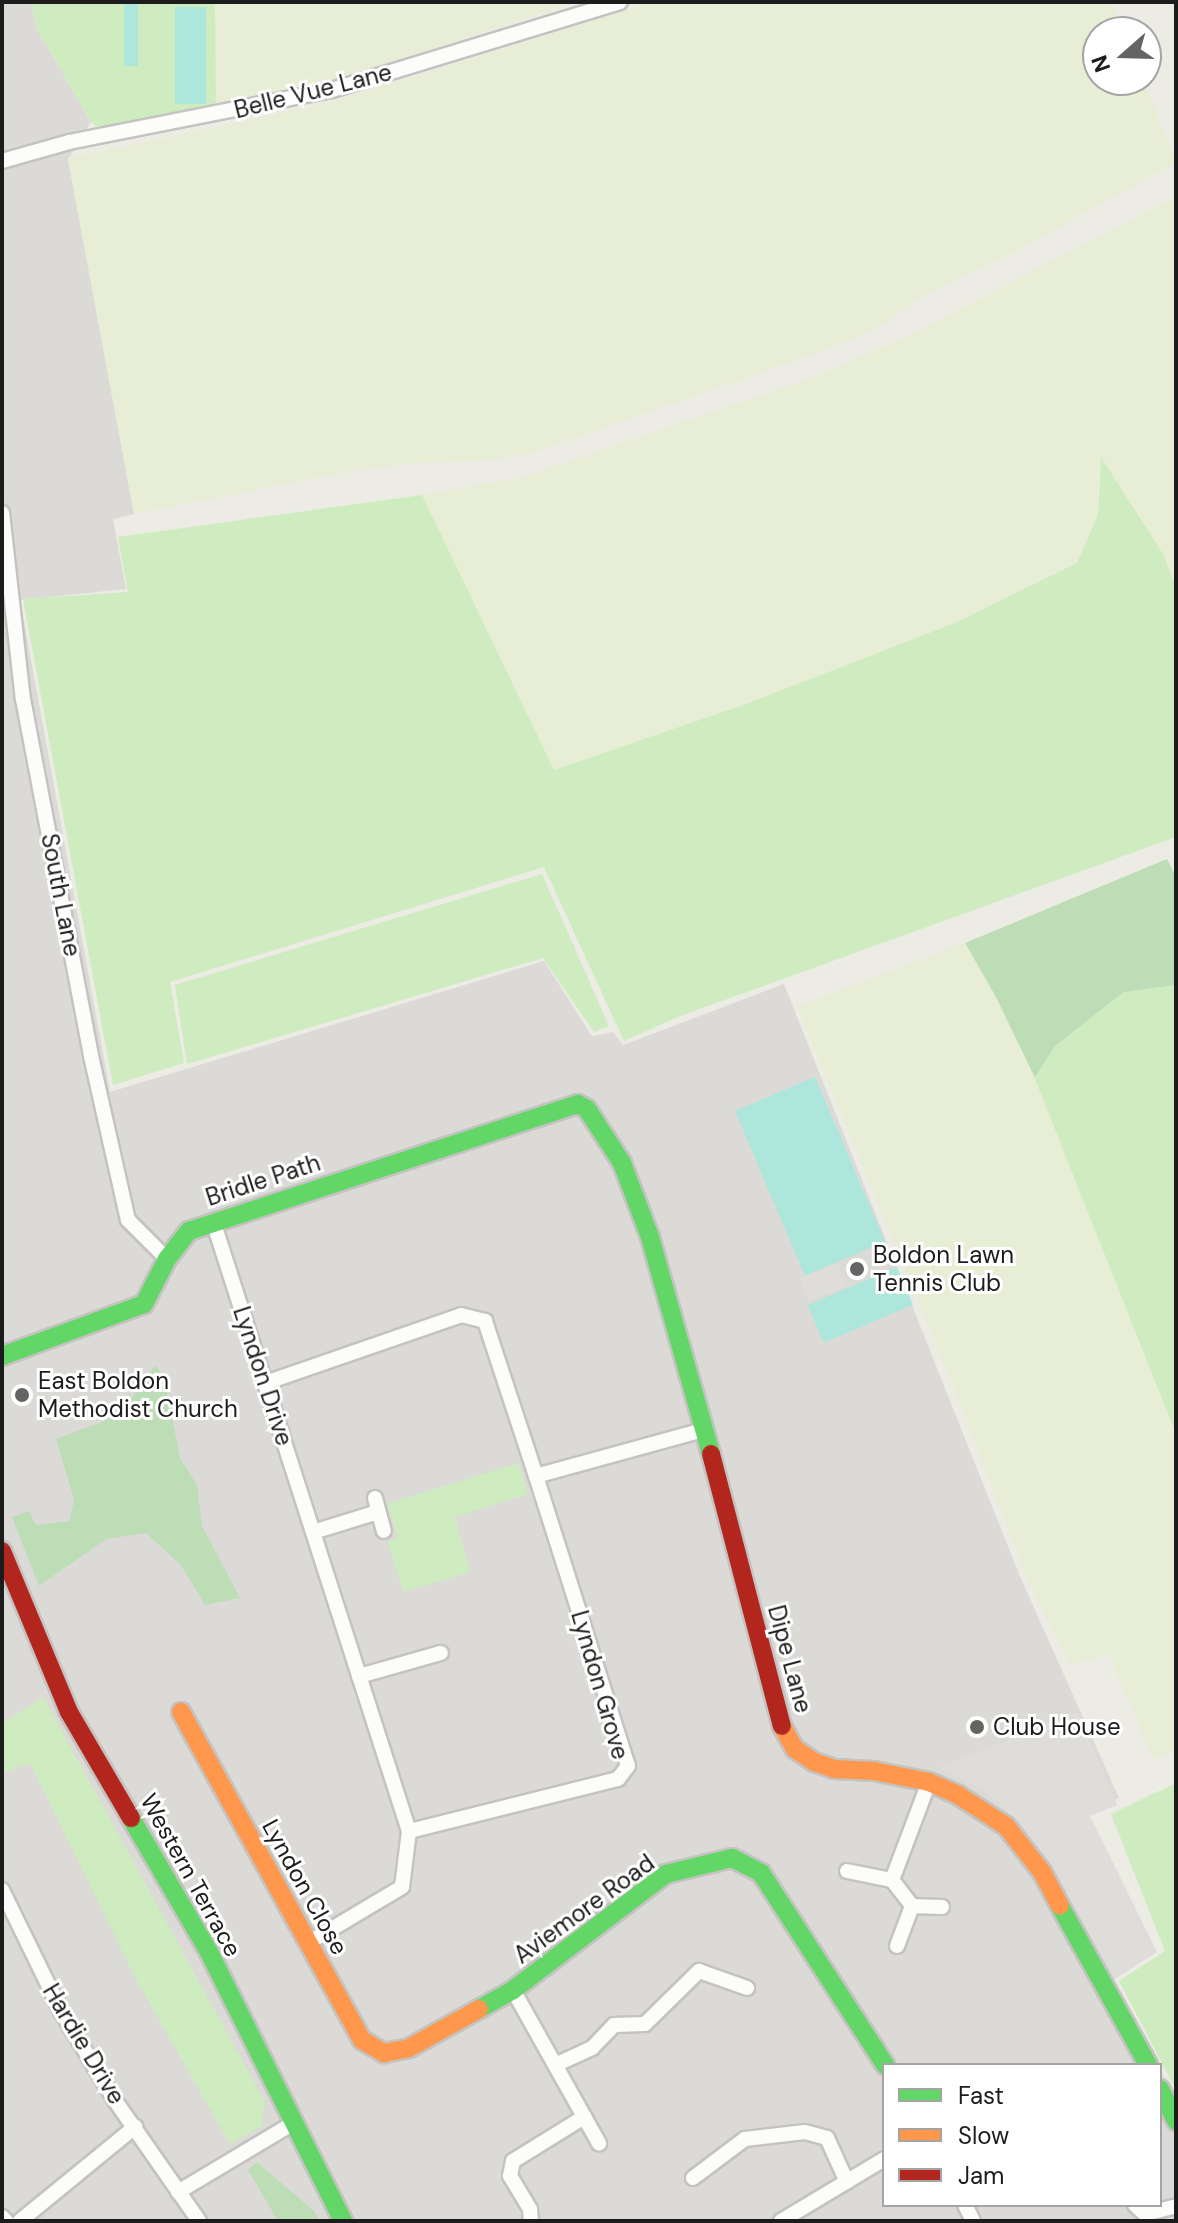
<!DOCTYPE html>
<style>
body{margin:0}
#map{position:relative;width:1178px;height:2223px;overflow:hidden;background:#ecebe4;font-family:"DM Sans",sans-serif}
div>[style]{position:absolute}
.residential>*{inset:0;background:#dbdad6}
.farmland>*{inset:0;background:#e8edd6}
.grass>*{inset:0;background:#ceecc0}
.forest>*{inset:0;background:#bdddb7}
.pitch>*{inset:0;background:#ade7db;transform-origin:0 0}
.parking>*{inset:0;background:#deddda;transform-origin:0 0}
.roads{filter:drop-shadow(2px 0 #c4c3c0) drop-shadow(-2px 0 #c4c3c0) drop-shadow(0 2px #c4c3c0) drop-shadow(0 -2px #c4c3c0)}
.street>*{height:14px;margin:-7px;padding:0 7px;transform-origin:7px;border-radius:7px;background:#fcfcfb}
.fast>*{height:18px;margin:-9px;padding:0 9px;transform-origin:9px;border-radius:9px;background:#63d668}
.slow>*{height:18px;margin:-9px;padding:0 9px;transform-origin:9px;border-radius:9px;background:#ff974d}
.jam>*{height:18px;margin:-9px;padding:0 9px;transform-origin:9px;border-radius:9px;background:#b3261e}
.dots>*{width:22px;height:22px;translate:-50% -50%;box-sizing:border-box;border:4px solid #fff;border-radius:50%}
span{translate:-50% -50%;white-space:nowrap;text-align:center;line-height:1.15;-webkit-text-stroke:6px #fff;paint-order:stroke}
.street-label{font-size:24px;color:#1c1c1c}
.poi-label{font-size:24px;color:#1c1c1c}
.left{translate:0 -50%;text-align:left}
.frame{position:absolute;inset:0;border:4px solid #1c1c1c;pointer-events:none}
.legend{position:absolute;left:882px;top:2063px;width:280px;height:144px;box-sizing:border-box;background:#fff;border:2px solid #a4a4a4;margin:0;padding:10px 14px;list-style:none;font-size:24px;color:#1c1c1c}
.legend li{display:flex;align-items:center;gap:16px;height:40px}
.legend b{width:40px;border:2px solid #a4a4a4}
.north{position:absolute;left:1082px;top:16px;width:80px;height:80px;box-sizing:border-box;background:#fff;border:2px solid #a4a4a4;border-radius:50%;rotate:250deg;font-size:22px;font-weight:700;line-height:32px;text-align:center;color:#1c1c1c}
.north::after{content:'';display:block;margin:auto;width:28px;height:36px;background:#656462;clip-path:polygon(50% 0,100% 100%,50% 72%,0 100%)}
</style>
<div id="map">
<div class="residential">
<i style="clip-path:polygon(2px 2px,31px 2px,37px 29px,91px 122px,68px 159px,134px 514px,113px 519px,126px 589px,20px 600px,110px 1092px,544px 961px,592px 1036px,613px 1032px,623px 1045px,784px 984px,1019px 1574px,1119px 1798px,1033px 1833px,1158px 2065px,884px 2065px,884px 2205px,1160px 2205px,1160px 2070px,1176px 2099px,1176px 2221px,2px 2221px)"></i>
</div>
<div class="farmland">
<i style="clip-path:polygon(215px 2px,576px 2px,327px 82px,216px 111px)"></i>
<i style="clip-path:polygon(654px 2px,1111px 2px,1123px 32px,1098px 32px,1098px 80px,1143px 80px,1176px 162px,1010px 254px,924px 295px,878px 327px,828px 349px,534px 452px,496px 460px,418px 463px,340px 473px,134px 514px,68px 159px,329px 103px)"></i>
<i style="clip-path:polygon(1176px 197px,1176px 587px,1163px 554px,1102px 458px,1098px 473px,1098px 515px,1078px 563px,955px 623px,746px 704px,554px 770px,422px 495px,524px 477px,820px 375px,910px 335px)"></i>
<i style="clip-path:polygon(965px 943px,996px 997px,1035px 1079px,1176px 1434px,1176px 1750px,1153px 1758px,1109px 1655px,1070px 1664px,1025px 1574px,958px 1397px,797px 1007px)"></i>
</div>
<div class="grass">
<i style="clip-path:polygon(31px 2px,215px 2px,216px 111px,101px 130px,91px 122px,37px 29px)"></i>
<i style="clip-path:polygon(1101px 457px,1163px 554px,1176px 587px,1176px 837px,680px 1016px,624px 1041px,544px 867px,170px 982px,184px 1063px,113px 1085px,23px 599px,128px 592px,118px 537px,422px 495px,554px 770px,746px 704px,955px 623px,1077px 563px,1098px 515px)"></i>
<i style="clip-path:polygon(542px 874px,609px 1026px,594px 1032px,543px 958px,187px 1064px,175px 985px)"></i>
<i style="clip-path:polygon(1176px 985px,1176px 1434px,1035px 1079px,1055px 1046px,1124px 992px)"></i>
<i style="clip-path:polygon(518px 1463px,528px 1494px,455px 1517px,470px 1572px,403px 1592px,388px 1542px,398px 1538px,387px 1504px)"></i>
<i style="clip-path:polygon(43px 1697px,265px 2102px,261px 2127px,230px 2144px,135px 1977px,30px 1763px,2px 1774px,2px 1724px)"></i>
<i style="clip-path:polygon(1176px 1783px,1176px 2090px,1119px 1981px,1165px 1951px,1111px 1814px)"></i>
</div>
<div class="forest">
<i style="clip-path:polygon(1167px 859px,1176px 877px,1176px 985px,1124px 992px,1055px 1046px,1035px 1078px,996px 997px,965px 943px)"></i>
<i style="clip-path:polygon(155px 1365px,164px 1376px,180px 1458px,197px 1485px,202px 1526px,240px 1598px,205px 1605px,181px 1565px,146px 1533px,106px 1539px,39px 1586px,12px 1517px,29px 1511px,36px 1525px,70px 1521px,74px 1499px,56px 1439px,120px 1415px)"></i>
<i style="clip-path:polygon(257px 2162px,314px 2211px,319px 2221px,278px 2221px,248px 2170px)"></i>
</div>
<div class="pitch">
<i style="left:124px;top:2px;width:14px;height:64px"></i>
<i style="left:175px;top:7px;width:31px;height:97px"></i>
<i style="left:815px;top:1077px;width:179px;height:87px;rotate:67deg"></i>
<i style="left:897px;top:1267px;width:41px;height:97px;rotate:67deg"></i>
</div>
<div class="parking">
<i style="left:838px;top:1263px;width:25px;height:41px;rotate:69deg"></i>
<i style="clip-path:polygon(1078px 1712px,1117px 1805px,1090px 1816px,1157px 1952px,1112px 1981px,1049px 1863px,1019px 1821px,982px 1789px,939px 1768px)"></i>
</div>
<div class="roads">
<div class="street">
<i style="left:2px;top:161px;width:70px;rotate:-15.8deg"></i>
<i style="left:69px;top:142px;width:268px;rotate:-11.2deg"></i>
<i style="left:332px;top:90px;width:301px;rotate:-17deg"></i>
<i style="left:2px;top:513px;width:187px;rotate:83.6deg"></i>
<i style="left:23px;top:699px;width:363px;rotate:79.2deg"></i>
<i style="left:91px;top:1056px;width:168px;rotate:77.3deg"></i>
<i style="left:128px;top:1220px;width:55px;rotate:45deg"></i>
<i style="left:213px;top:1221px;width:641px;rotate:72.19deg"></i>
<i style="left:409px;top:1831px;width:56px;rotate:97.1deg"></i>
<i style="left:402px;top:1887px;width:109px;rotate:149.2deg"></i>
<i style="left:265px;top:1383px;width:207px;rotate:-19.1deg"></i>
<i style="left:461px;top:1315px;width:25px;rotate:14deg"></i>
<i style="left:485px;top:1321px;width:163px;rotate:71.8deg"></i>
<i style="left:536px;top:1476px;width:304px;rotate:72.4deg"></i>
<i style="left:628px;top:1766px;width:16px;rotate:128deg"></i>
<i style="left:618px;top:1779px;width:215px;rotate:166deg"></i>
<i style="left:536px;top:1476px;width:173px;rotate:-15.4deg"></i>
<i style="left:375px;top:1498px;width:34px;rotate:75deg"></i>
<i style="left:313px;top:1532px;width:68px;rotate:-17.1deg"></i>
<i style="left:359px;top:1676px;width:85px;rotate:-15.7deg"></i>
<i style="left:847px;top:1871px;width:46px;rotate:11.3deg"></i>
<i style="left:892px;top:1880px;width:33px;rotate:52deg"></i>
<i style="left:892px;top:1880px;width:105px;rotate:-69.3deg"></i>
<i style="left:2px;top:1890px;width:135px;rotate:64deg"></i>
<i style="left:61px;top:2011px;width:103px;rotate:58.9deg"></i>
<i style="left:114px;top:2099px;width:149px;rotate:55.1deg"></i>
<i style="left:897px;top:1946px;width:43px;rotate:-69.4deg"></i>
<i style="left:912px;top:1906px;width:30px;rotate:2deg"></i>
<i style="left:513px;top:1990px;width:176px;rotate:60.7deg"></i>
<i style="left:555px;top:2065px;width:41px;rotate:-24.7deg"></i>
<i style="left:592px;top:2048px;width:32px;rotate:-46deg"></i>
<i style="left:614px;top:2025px;width:31px;rotate:-2deg"></i>
<i style="left:645px;top:2024px;width:76px;rotate:-44.5deg"></i>
<i style="left:699px;top:1971px;width:51px;rotate:19.5deg"></i>
<i style="left:693px;top:2178px;width:65px;rotate:-36.9deg"></i>
<i style="left:745px;top:2139px;width:60px;rotate:-6.7deg"></i>
<i style="left:805px;top:2132px;width:23px;rotate:15deg"></i>
<i style="left:827px;top:2138px;width:48px;rotate:65.6deg"></i>
<i style="left:178px;top:2192px;width:136px;rotate:-30.9deg"></i>
<i style="left:965px;top:2205px;width:18px;rotate:63deg"></i>
<i style="left:1135px;top:2205px;width:13px;rotate:42deg"></i>
<i style="left:1145px;top:2214px;width:32px;rotate:-14deg"></i>
<i style="left:2px;top:2217px;width:6px;rotate:45deg"></i>
<i style="left:20px;top:2221px;width:149px;rotate:-39.3deg"></i>
<i style="left:531px;top:2221px;width:12px;rotate:-95deg"></i>
<i style="left:530px;top:2209px;width:39px;rotate:-121deg"></i>
<i style="left:510px;top:2176px;width:15px;rotate:-79deg"></i>
<i style="left:513px;top:2161px;width:84px;rotate:-31.8deg"></i>
<i style="left:781px;top:2221px;width:120px;rotate:-31deg"></i>
</div>
<div class="fast">
<i style="left:2px;top:1356px;width:151px;rotate:-20.1deg"></i>
<i style="left:144px;top:1304px;width:51px;rotate:-62.9deg"></i>
<i style="left:167px;top:1259px;width:36px;rotate:-52deg"></i>
<i style="left:189px;top:1231px;width:409px;rotate:-18.1deg"></i>
<i style="left:578px;top:1104px;width:10px;rotate:29deg"></i>
<i style="left:587px;top:1109px;width:64px;rotate:57.1deg"></i>
<i style="left:622px;top:1163px;width:79px;rotate:69.3deg"></i>
<i style="left:650px;top:1237px;width:225px;rotate:74.3deg"></i>
<i style="left:131px;top:1818px;width:155px;rotate:59.8deg"></i>
<i style="left:209px;top:1952px;width:301px;rotate:63.5deg"></i>
<i style="left:1060px;top:1906px;width:182px;rotate:61deg"></i>
<i style="left:479px;top:2009px;width:39px;rotate:-29deg"></i>
<i style="left:513px;top:1990px;width:192px;rotate:-37.2deg"></i>
<i style="left:666px;top:1874px;width:68px;rotate:-13.6deg"></i>
<i style="left:732px;top:1858px;width:33px;rotate:27deg"></i>
<i style="left:761px;top:1873px;width:229px;rotate:57.1deg"></i>
<i style="left:1160px;top:2089px;width:36px;rotate:63deg"></i>
</div>
<div class="slow">
<i style="left:181px;top:1712px;width:375px;rotate:61.1deg"></i>
<i style="left:362px;top:2040px;width:26px;rotate:31deg"></i>
<i style="left:384px;top:2053px;width:25px;rotate:-11deg"></i>
<i style="left:409px;top:2048px;width:80px;rotate:-29.1deg"></i>
<i style="left:782px;top:1726px;width:26px;rotate:61deg"></i>
<i style="left:795px;top:1749px;width:23px;rotate:34deg"></i>
<i style="left:814px;top:1762px;width:21px;rotate:19deg"></i>
<i style="left:834px;top:1769px;width:40px;rotate:2.9deg"></i>
<i style="left:874px;top:1771px;width:56px;rotate:11.3deg"></i>
<i style="left:929px;top:1782px;width:32px;rotate:24deg"></i>
<i style="left:958px;top:1795px;width:57px;rotate:32.9deg"></i>
<i style="left:1006px;top:1826px;width:58px;rotate:52deg"></i>
<i style="left:1042px;top:1872px;width:38px;rotate:62deg"></i>
</div>
<div class="jam">
<i style="left:711px;top:1454px;width:281px;rotate:75.4deg"></i>
<i style="left:2px;top:1551px;width:174px;rotate:67.4deg"></i>
<i style="left:69px;top:1712px;width:123px;rotate:59.7deg"></i>
</div>
</div>
<div class="dots">
<i style="left:857px;top:1269px;background:#656462"></i>
<i style="left:22px;top:1395px;background:#656462"></i>
<i style="left:977px;top:1727px;background:#656462"></i>
</div>
<div class="street-label">
<span style="left:313px;top:91px;rotate:-14deg">Belle Vue Lane</span>
<span style="left:61px;top:895px;rotate:79deg">South Lane</span>
<span style="left:263px;top:1180px;rotate:-18deg">Bridle Path</span>
<span style="left:263px;top:1376px;rotate:72deg">Lyndon Drive</span>
<span style="left:790px;top:1659px;rotate:75deg">Dipe Lane</span>
<span style="left:600px;top:1685px;rotate:74deg">Lyndon Grove</span>
<span style="left:191px;top:1875px;rotate:61deg">Western Terrace</span>
<span style="left:305px;top:1887px;rotate:61deg">Lyndon Close</span>
<span style="left:584px;top:1909px;rotate:-36deg">Aviemore Road</span>
<span style="left:84px;top:2044px;rotate:59deg">Hardie Drive</span>
</div>
<div class="poi-label">
<span class="left" style="left:873px;top:1269px">Boldon Lawn<br>Tennis Club</span>
<span class="left" style="left:38px;top:1395px">East Boldon<br>Methodist Church</span>
<span class="left" style="left:993px;top:1727px">Club House</span>
</div>
<div class="frame"></div>
<ul class="legend">
<li><b style="height:10px;background:#63d668"></b>Fast</li>
<li><b style="height:10px;background:#ff974d"></b>Slow</li>
<li><b style="height:10px;background:#b3261e"></b>Jam</li>
</ul>
<div class="north">N</div>
</div>
